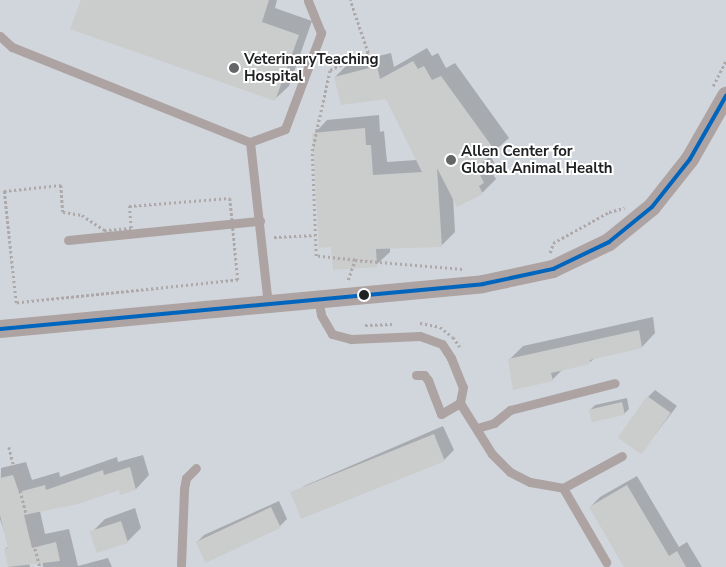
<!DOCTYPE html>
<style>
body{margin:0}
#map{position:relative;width:726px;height:567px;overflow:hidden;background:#e2e4e6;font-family:"Nunito Sans",sans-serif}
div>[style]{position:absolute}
.built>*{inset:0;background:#d1d6dc;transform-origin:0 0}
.shadow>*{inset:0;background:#0003}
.building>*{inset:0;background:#cbcccc;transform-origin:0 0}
.path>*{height:2.5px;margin-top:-1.25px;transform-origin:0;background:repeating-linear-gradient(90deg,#aea8a9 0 2.5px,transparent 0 5px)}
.lane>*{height:9px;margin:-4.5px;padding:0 4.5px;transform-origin:4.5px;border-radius:4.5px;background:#ada3a3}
.street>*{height:18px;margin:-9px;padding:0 9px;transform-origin:9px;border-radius:9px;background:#ada3a3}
.bus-1>*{height:4px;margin:-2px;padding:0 2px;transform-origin:2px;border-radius:2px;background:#0065bd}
.dots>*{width:14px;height:14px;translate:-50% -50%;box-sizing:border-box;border:2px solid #fff;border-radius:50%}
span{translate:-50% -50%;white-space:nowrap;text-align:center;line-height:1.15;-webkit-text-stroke:4px #fff;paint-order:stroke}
.poi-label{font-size:15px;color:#202123;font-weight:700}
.left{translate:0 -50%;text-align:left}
</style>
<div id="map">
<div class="built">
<i style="left:0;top:0;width:726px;height:567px"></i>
</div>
<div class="shadow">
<i style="clip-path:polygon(82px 0,277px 0,275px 8px,312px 21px,289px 86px,275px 99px)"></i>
<i style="clip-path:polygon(427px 48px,432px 56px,438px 53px,446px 68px,455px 63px,509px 138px,490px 155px,497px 168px,492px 173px,496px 179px,482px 193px,453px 196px,455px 232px,442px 245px,390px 247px,390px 252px,376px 265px,333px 246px,314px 134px,327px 120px,379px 115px,380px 132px,384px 131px,387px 162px,417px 160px,386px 98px,335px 77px,349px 63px,391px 53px,394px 67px)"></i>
<i style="clip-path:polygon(653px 317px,655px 333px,642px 347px,595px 358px,589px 363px,563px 369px,552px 380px,510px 359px,523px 346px)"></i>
<i style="clip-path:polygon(655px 390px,677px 406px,641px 453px,648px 397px)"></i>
<i style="clip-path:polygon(627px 398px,629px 409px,624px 414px,590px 410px,595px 405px)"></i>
<i style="clip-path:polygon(443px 426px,454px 450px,444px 460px,294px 496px,304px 486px)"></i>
<i style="clip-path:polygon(143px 455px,149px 475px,136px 489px,121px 493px,120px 488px,40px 511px,45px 534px,69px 529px,78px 566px,108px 558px,112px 567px,43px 567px,42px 560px,29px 563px,30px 567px,9px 567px,5px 549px,9px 546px,0 519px,1px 468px,26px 462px,32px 480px,59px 472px,60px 477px,117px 457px,118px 462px)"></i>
<i style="clip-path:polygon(637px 476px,679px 547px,687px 542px,702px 567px,625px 567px,590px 507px,600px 497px)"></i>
<i style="clip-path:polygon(279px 501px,287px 519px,280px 526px,197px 542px,204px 535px)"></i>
<i style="clip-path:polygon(135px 508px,141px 528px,127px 542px,91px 533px,105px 519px)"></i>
</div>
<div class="building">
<i style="clip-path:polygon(81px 0,269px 0,262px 22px,299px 35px,275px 101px,70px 29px)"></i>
<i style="clip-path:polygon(413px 61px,418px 69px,424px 66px,432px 80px,441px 76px,496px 152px,476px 167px,484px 183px,479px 186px,483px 194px,457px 207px,437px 168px,442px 247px,376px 249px,377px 267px,333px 270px,331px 247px,319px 248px,312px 133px,365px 128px,366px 145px,371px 145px,373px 175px,422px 172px,386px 99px,341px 105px,334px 77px,377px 66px,380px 79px)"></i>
<i style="clip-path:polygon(639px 330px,642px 348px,590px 360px,590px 364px,551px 373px,553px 381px,513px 390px,508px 359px)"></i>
<i style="left:647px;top:396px;width:29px;height:51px;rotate:35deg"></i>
<i style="left:622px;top:402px;width:13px;height:34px;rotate:77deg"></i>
<i style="left:434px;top:434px;width:29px;height:155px;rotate:68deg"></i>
<i style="clip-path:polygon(130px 467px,136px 490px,120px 495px,119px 490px,78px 504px,24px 515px,32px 548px,56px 542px,60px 561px,8px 567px,4px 549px,8px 548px,0 515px,0 478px,13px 475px,19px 492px,45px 485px,46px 490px,103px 470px,104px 475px)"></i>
<i style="clip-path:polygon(627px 485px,669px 556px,677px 551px,686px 567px,624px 567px,589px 507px)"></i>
<i style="left:271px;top:507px;width:23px;height:83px;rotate:65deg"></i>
<i style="left:121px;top:521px;width:23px;height:33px;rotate:72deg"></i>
</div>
<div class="path">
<i style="left:713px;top:86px;width:28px;rotate:-63deg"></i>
<i style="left:61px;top:185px;width:27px;rotate:86deg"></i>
<i style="left:63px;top:212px;width:19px;rotate:9deg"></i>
<i style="left:82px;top:215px;width:27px;rotate:34deg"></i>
<i style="left:104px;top:230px;width:27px;rotate:-4deg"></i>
<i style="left:131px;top:228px;width:22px;rotate:-95deg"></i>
<i style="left:129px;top:206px;width:101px;rotate:-4.5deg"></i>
<i style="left:230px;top:198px;width:82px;rotate:84.4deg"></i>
<i style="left:238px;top:280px;width:223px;rotate:174.1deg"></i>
<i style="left:16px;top:303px;width:113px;rotate:-96.1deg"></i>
<i style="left:4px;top:191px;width:57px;rotate:-6deg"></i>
<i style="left:274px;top:237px;width:41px;rotate:-2.8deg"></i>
<i style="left:550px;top:253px;width:10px;rotate:-73deg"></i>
<i style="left:553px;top:243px;width:64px;rotate:-29deg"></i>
<i style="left:609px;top:212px;width:16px;rotate:-15deg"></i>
<i style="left:355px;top:260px;width:109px;rotate:4.7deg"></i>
<i style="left:348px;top:280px;width:21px;rotate:-71deg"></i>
<i style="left:355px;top:260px;width:39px;rotate:-174deg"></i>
<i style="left:316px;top:256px;width:105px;rotate:-92.2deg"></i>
<i style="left:312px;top:151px;width:83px;rotate:-77.5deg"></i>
<i style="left:330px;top:70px;width:42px;rotate:-24.1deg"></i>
<i style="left:368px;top:53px;width:56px;rotate:-108.8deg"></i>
<i style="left:420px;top:323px;width:20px;rotate:11deg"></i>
<i style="left:440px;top:327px;width:16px;rotate:38deg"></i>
<i style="left:453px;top:337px;width:12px;rotate:55deg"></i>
<i style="left:365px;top:325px;width:27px;rotate:-2deg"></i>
<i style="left:9px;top:447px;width:124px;rotate:75.5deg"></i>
<i style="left:55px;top:567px;width:9px"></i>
</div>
<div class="lane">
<i style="left:0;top:36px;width:16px;rotate:43deg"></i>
<i style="left:12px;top:47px;width:256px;rotate:21.8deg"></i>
<i style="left:250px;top:142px;width:163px;rotate:83.7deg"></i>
<i style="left:250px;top:142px;width:37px;rotate:-20deg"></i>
<i style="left:285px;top:129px;width:103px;rotate:-69.4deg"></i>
<i style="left:321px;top:33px;width:35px;rotate:-112deg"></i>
<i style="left:68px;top:240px;width:193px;rotate:-5.7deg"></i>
<i style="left:318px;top:299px;width:16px;rotate:79deg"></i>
<i style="left:321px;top:315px;width:22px;rotate:60deg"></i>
<i style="left:332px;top:334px;width:20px;rotate:15deg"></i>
<i style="left:351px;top:339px;width:69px;rotate:-2.5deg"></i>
<i style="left:420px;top:336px;width:23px;rotate:20deg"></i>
<i style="left:442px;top:344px;width:17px;rotate:57deg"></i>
<i style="left:451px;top:358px;width:31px;rotate:68deg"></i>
<i style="left:463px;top:387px;width:16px;rotate:101deg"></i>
<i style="left:460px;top:403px;width:22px;rotate:150deg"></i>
<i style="left:441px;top:414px;width:36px;rotate:-111deg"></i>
<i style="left:428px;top:380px;width:6px;rotate:-129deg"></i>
<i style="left:424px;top:375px;width:8px;rotate:180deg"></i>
<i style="left:460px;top:403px;width:60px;rotate:57.9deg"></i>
<i style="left:492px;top:454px;width:25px;rotate:45deg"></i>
<i style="left:510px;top:472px;width:22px;rotate:27deg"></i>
<i style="left:530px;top:482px;width:34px;rotate:10deg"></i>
<i style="left:563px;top:488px;width:86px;rotate:59.8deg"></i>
<i style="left:477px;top:428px;width:18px;rotate:-16deg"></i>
<i style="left:494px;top:423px;width:21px;rotate:-39deg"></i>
<i style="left:510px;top:410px;width:108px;rotate:-14.4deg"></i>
<i style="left:563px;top:488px;width:67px;rotate:-28.5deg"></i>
<i style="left:181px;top:565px;width:76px;rotate:-87.7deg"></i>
<i style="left:184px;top:489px;width:11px;rotate:-80deg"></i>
<i style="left:186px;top:478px;width:14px;rotate:-45deg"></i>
</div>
<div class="street">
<i style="left:0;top:329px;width:485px;rotate:-5.3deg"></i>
<i style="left:483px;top:284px;width:72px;rotate:-12.1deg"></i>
<i style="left:553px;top:269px;width:62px;rotate:-25.7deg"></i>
<i style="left:609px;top:242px;width:55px;rotate:-39.1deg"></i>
<i style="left:652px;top:207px;width:61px;rotate:-51.6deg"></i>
<i style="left:690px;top:159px;width:73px;rotate:-60.3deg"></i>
</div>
<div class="bus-1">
<i style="left:0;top:329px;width:485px;rotate:-5.3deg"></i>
<i style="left:483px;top:284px;width:72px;rotate:-12.1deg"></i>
<i style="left:553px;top:269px;width:62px;rotate:-25.7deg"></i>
<i style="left:609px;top:242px;width:55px;rotate:-39.1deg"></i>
<i style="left:652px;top:207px;width:61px;rotate:-51.6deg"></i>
<i style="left:690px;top:159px;width:73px;rotate:-60.3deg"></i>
</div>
<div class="dots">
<i style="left:234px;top:68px;background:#646567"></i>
<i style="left:451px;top:160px;background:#646567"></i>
<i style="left:364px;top:295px;background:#202123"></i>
</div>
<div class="poi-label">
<span class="left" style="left:244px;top:68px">VeterinaryTeaching<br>Hospital</span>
<span class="left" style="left:461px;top:160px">Allen Center for<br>Global Animal Health</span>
</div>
</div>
